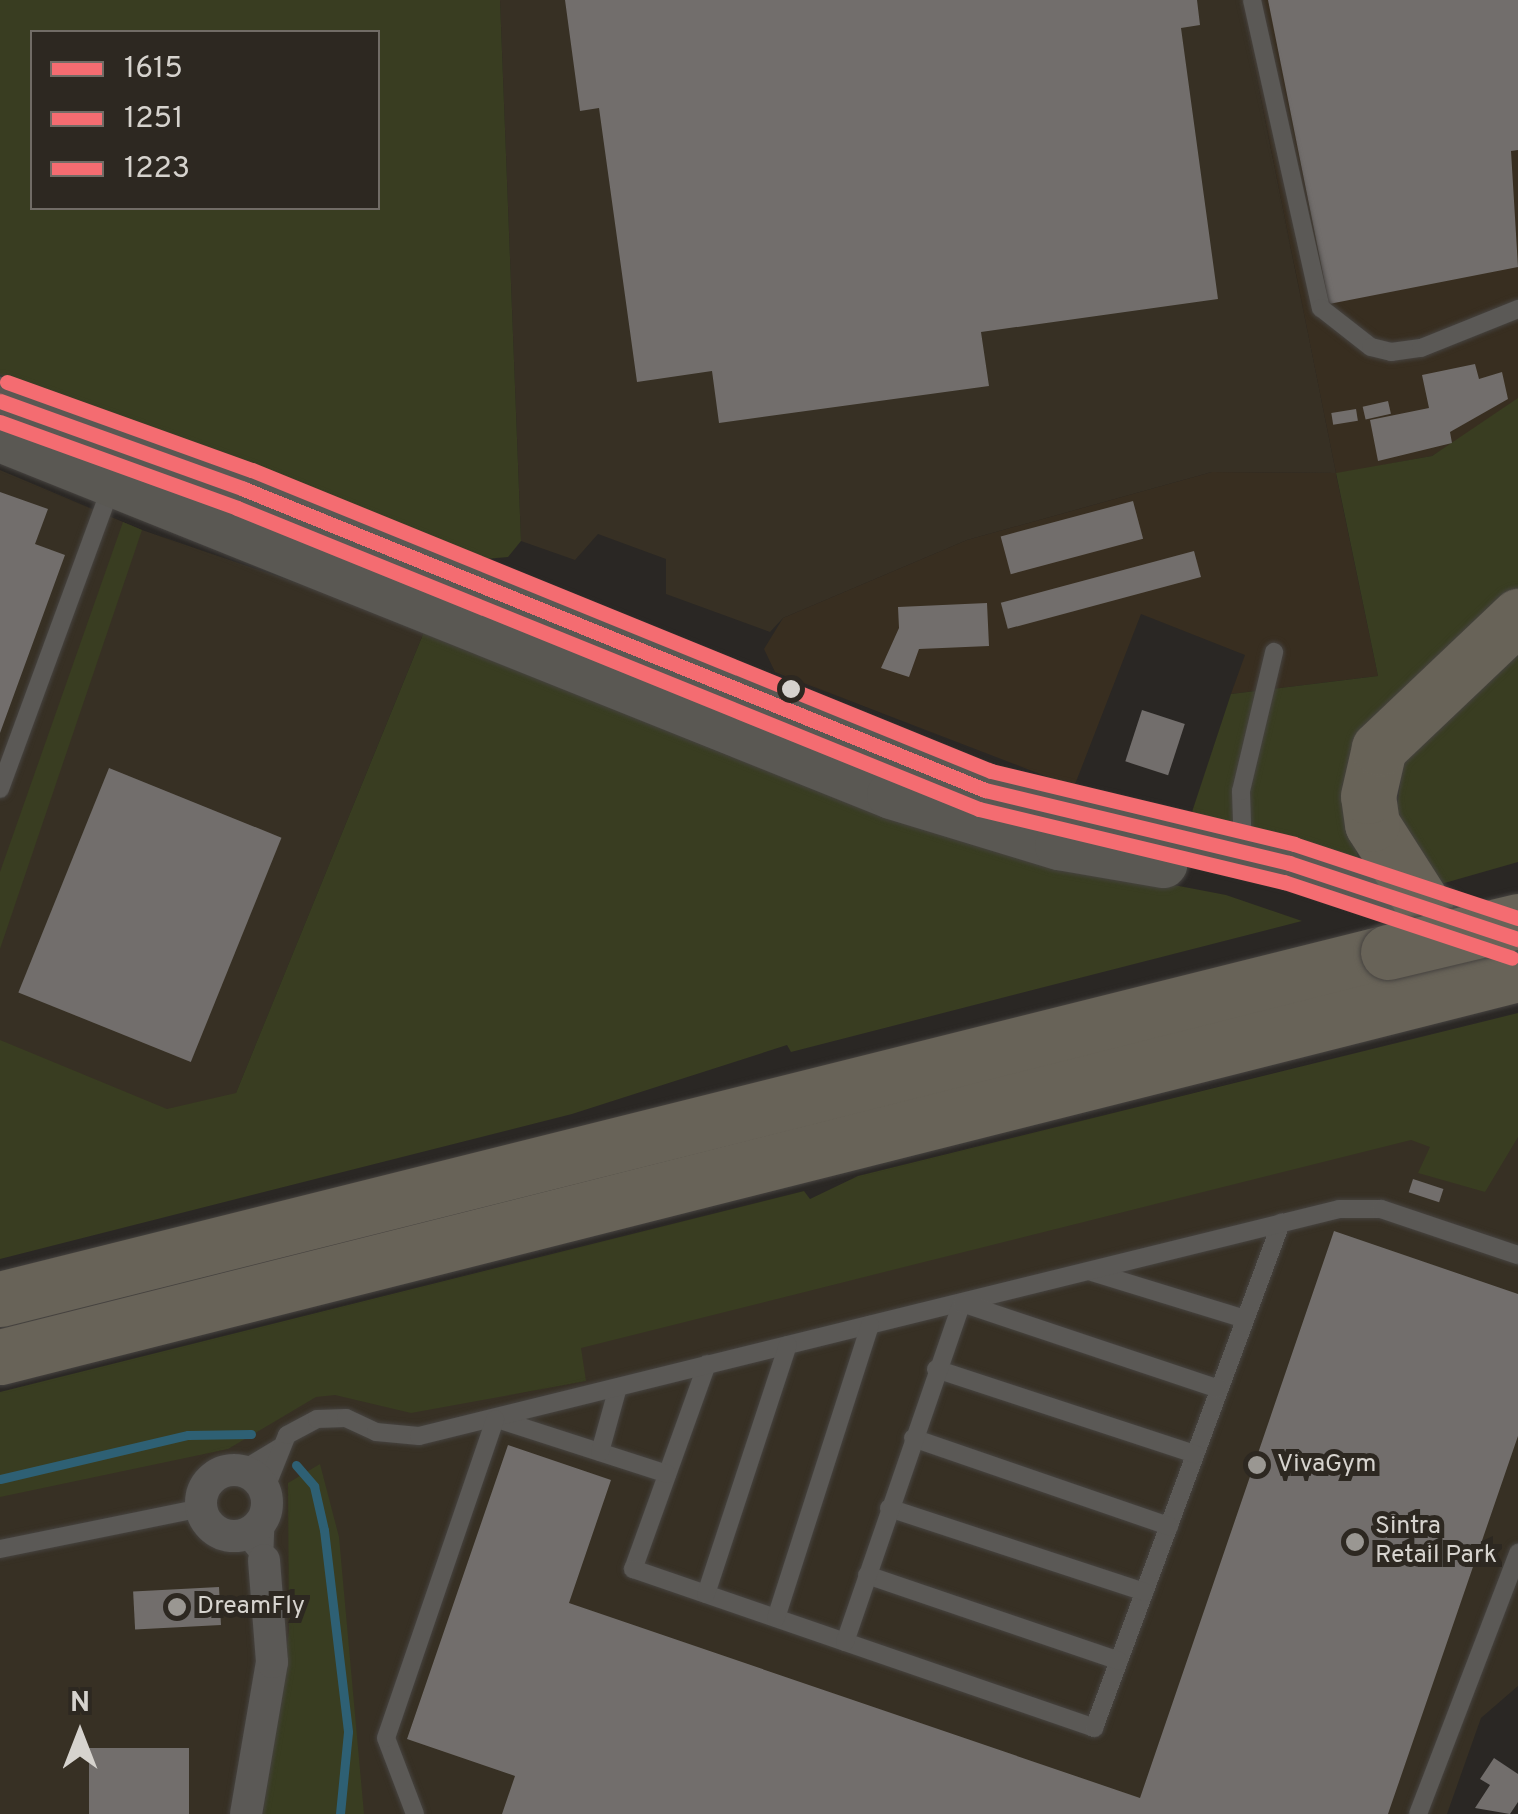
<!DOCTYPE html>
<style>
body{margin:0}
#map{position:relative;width:1518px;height:1814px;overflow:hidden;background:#2a2724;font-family:Overpass,sans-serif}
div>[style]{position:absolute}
.built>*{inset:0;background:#373024}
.industrial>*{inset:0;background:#382e20}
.green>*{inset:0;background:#393d21}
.stream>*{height:9px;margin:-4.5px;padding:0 4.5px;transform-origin:4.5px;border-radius:4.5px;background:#2e6074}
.building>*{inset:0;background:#726e6c;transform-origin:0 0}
.roads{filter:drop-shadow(0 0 2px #464340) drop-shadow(0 0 2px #464340)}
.lane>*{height:18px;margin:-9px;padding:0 9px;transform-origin:9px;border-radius:9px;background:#5b5956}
.street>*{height:32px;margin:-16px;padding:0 16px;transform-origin:16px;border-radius:16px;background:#5b5956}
.street>.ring{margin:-16px;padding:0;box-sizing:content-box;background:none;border:32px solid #5b5956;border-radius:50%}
.secondary>*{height:48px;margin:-24px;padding:0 24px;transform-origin:24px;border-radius:24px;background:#5a5853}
.highway>*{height:55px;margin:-27.5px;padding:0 27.5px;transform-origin:27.5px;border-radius:27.5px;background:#686358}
.bridges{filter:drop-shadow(0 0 2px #464340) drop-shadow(0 0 2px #464340)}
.highway-bridge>*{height:55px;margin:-27.5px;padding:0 27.5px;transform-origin:27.5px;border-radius:27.5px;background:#686358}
.bus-1>*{height:15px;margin:-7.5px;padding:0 7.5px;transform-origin:7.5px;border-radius:7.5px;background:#f46c71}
.bus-2>*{height:15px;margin:-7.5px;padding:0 7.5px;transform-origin:7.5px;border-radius:7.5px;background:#f46c71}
.bus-3>*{height:15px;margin:-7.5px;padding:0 7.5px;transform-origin:7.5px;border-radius:7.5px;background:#f46c71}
.dots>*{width:28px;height:28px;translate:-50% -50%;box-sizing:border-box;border:5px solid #2d2821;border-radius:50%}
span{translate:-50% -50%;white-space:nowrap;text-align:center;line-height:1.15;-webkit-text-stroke:10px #2d2821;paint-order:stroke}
.poi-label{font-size:25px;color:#d6d3ce}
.left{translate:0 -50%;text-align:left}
.legend{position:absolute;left:30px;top:30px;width:350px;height:180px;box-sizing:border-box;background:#2d2821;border:2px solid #716c66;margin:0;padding:12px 18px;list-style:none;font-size:30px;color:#d6d3ce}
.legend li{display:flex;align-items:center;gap:20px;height:50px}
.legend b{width:50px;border:2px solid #716c66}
.north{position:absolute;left:30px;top:1684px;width:100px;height:100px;-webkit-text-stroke:8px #2d2821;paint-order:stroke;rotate:0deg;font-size:28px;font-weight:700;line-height:40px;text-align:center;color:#d6d3ce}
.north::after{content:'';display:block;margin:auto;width:35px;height:45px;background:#d6d3ce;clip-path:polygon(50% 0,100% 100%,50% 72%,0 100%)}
</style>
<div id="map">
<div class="built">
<i style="clip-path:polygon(500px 0,1241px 0,1336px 473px,1212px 472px,967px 540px,783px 618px,770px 632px,666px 594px,666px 559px,598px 534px,575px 560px,521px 541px)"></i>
<i style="clip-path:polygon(0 470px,142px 530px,426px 627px,217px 1140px,0 1212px)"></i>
<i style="clip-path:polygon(1518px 1055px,1518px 1686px,1481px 1718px,1447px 1814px,0 1814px,0 1437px)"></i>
</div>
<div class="industrial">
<i style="clip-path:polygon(1241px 0,1518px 0,1518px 401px,1432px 456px,1336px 474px,1378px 676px,1231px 694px,1245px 655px,1141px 614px,1074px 787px,775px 672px,764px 649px,783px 618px,967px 540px,1212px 472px,1336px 473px)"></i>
</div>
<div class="green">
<i style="clip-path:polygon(evenodd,0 0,500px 0,521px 541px,508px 557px,486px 559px,0 375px,0 0,32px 32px,378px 32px,378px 208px,32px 208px,32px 32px)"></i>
<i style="clip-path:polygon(1518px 398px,1518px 592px,1403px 696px,1355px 843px,1360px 868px,1191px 815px,1231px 694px,1378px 676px,1336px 473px,1432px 456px)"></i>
<i style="clip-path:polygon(123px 522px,142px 530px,0 949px,0 872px)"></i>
<i style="clip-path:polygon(426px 627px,1028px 857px,1226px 895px,1302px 921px,791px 1052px,787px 1045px,572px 1114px,0 1259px,0 1040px,167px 1109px,236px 1093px)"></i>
<i style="clip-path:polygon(1518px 642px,1518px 862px,1441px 884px,1396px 815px,1404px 754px)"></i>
<i style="clip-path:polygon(1518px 1013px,1518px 1137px,1485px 1192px,1418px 1173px,1430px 1147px,1411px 1140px,581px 1348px,586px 1381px,411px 1413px,335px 1395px,316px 1397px,228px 1449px,0 1497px,0 1392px,804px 1191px,810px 1199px,858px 1176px)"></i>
<i style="clip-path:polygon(320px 1464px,339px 1537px,364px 1814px,263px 1814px,289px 1631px,288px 1483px)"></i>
</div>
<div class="stream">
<i style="left:296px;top:1465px;width:28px;rotate:49deg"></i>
<i style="left:314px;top:1486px;width:45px;rotate:77.2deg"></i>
<i style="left:324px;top:1530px;width:203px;rotate:83.2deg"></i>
<i style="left:348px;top:1732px;width:82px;rotate:95.6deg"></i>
<i style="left:0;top:1479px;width:193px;rotate:-13.2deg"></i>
<i style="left:188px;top:1435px;width:63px;rotate:-0.9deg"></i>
</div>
<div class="building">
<i style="clip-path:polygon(565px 0,1197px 0,1200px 25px,1181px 28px,1218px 299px,981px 332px,989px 386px,719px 423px,712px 371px,637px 382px,599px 108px,580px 111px)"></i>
<i style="clip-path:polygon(1268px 0,1518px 0,1518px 150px,1511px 151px,1518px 267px,1329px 304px)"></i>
<i style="clip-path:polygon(1475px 364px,1479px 379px,1502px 372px,1508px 399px,1450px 432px,1452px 443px,1378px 461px,1370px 420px,1429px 408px,1422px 375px)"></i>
<i style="left:1388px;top:401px;width:13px;height:26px;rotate:77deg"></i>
<i style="left:1356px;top:409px;width:12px;height:25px;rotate:81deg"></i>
<i style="clip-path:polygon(0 492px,48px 509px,35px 544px,65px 555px,0 733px)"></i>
<i style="left:1133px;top:501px;width:39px;height:137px;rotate:75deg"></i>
<i style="left:1194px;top:551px;width:27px;height:200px;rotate:75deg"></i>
<i style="clip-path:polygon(987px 603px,989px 646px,919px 649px,909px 677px,881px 668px,899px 628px,898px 607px)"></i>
<i style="left:1142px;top:710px;width:45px;height:54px;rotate:18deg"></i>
<i style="left:109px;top:768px;width:186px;height:242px;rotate:22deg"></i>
<i style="left:1413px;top:1179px;width:32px;height:14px;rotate:18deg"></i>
<i style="clip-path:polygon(1334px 1231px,1518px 1294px,1518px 1436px,1388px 1814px,502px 1814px,515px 1776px,407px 1739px,508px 1445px,611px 1480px,569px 1603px,1140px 1798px)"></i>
<i style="left:219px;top:1587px;width:38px;height:86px;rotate:87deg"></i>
<i style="left:189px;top:1748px;width:66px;height:100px;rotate:90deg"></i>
<i style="clip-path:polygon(1494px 1758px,1518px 1774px,1518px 1802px,1510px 1814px,1475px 1808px,1490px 1785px,1480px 1779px)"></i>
</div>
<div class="roads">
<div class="lane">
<i style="left:1252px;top:0;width:316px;rotate:77.4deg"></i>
<i style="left:1321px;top:308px;width:63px;rotate:38deg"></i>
<i style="left:1371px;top:347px;width:21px;rotate:14deg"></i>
<i style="left:1391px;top:352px;width:30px;rotate:-8deg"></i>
<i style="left:1421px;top:348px;width:105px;rotate:-21.9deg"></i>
<i style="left:0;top:789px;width:324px;rotate:-69.8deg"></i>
<i style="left:1243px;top:852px;width:61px;rotate:-91.9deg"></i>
<i style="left:1241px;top:791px;width:143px;rotate:-76.6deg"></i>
<i style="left:1092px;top:1272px;width:160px;rotate:17.1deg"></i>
<i style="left:707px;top:1364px;width:218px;rotate:109.8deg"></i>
<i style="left:633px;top:1569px;width:488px;rotate:19deg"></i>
<i style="left:1094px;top:1728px;width:539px;rotate:-69.68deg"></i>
<i style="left:936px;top:1369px;width:273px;rotate:18.2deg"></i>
<i style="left:497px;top:1419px;width:179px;rotate:17.9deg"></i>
<i style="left:913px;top:1438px;width:271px;rotate:19deg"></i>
<i style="left:600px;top:1452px;width:67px;rotate:-74.5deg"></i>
<i style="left:241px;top:1471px;width:44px;rotate:-31.2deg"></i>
<i style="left:265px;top:1490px;width:59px;rotate:-68.2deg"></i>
<i style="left:287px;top:1435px;width:34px;rotate:-28deg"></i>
<i style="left:317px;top:1419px;width:29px;rotate:-2deg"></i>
<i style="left:346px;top:1418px;width:33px;rotate:25deg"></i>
<i style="left:376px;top:1432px;width:43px;rotate:5.3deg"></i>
<i style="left:419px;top:1436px;width:948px;rotate:-13.86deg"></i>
<i style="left:1339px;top:1209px;width:42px"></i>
<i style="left:1381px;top:1209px;width:145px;rotate:18.6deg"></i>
<i style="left:889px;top:1508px;width:269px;rotate:18.2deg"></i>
<i style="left:243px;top:1534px;width:33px;rotate:51deg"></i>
<i style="left:0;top:1549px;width:205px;rotate:-11.5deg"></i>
<i style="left:264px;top:1560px;width:49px;rotate:-87.7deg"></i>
<i style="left:867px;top:1575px;width:266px;rotate:18.8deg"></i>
<i style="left:706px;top:1594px;width:262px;rotate:-71.8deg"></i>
<i style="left:776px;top:1618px;width:308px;rotate:-72.2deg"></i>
<i style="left:845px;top:1642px;width:359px;rotate:-71deg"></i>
<i style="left:962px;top:1303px;width:271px;rotate:18.5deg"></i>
<i style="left:415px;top:1814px;width:81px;rotate:-110.9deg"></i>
<i style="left:386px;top:1738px;width:337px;rotate:-71.1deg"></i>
<i style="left:1418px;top:1814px;width:280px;rotate:-69deg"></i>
</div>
<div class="street">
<i class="ring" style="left:201px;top:1470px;width:34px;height:34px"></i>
<i style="left:246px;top:1814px;width:154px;rotate:-80.3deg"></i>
<i style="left:272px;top:1662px;width:102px;rotate:-94.5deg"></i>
</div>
<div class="secondary">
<i style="left:0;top:401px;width:259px;rotate:19.8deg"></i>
<i style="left:244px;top:489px;width:800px;rotate:22.11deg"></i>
<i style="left:985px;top:790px;width:313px;rotate:13.5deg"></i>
<i style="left:1289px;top:863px;width:160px;rotate:17.9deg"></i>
<i style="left:0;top:438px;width:960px;rotate:21.83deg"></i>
<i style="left:891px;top:795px;width:176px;rotate:16.9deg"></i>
<i style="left:1059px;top:846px;width:106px;rotate:9.8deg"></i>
</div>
<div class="highway">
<i style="left:1425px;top:907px;width:98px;rotate:-122.6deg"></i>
<i style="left:1372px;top:824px;width:28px;rotate:-98deg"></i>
<i style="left:1368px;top:796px;width:49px;rotate:-77.1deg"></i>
<i style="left:1379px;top:748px;width:192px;rotate:-43.5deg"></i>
<i style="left:0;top:1299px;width:1431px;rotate:-14.04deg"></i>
<i style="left:0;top:1357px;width:1566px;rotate:-14.16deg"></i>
</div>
</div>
<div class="bridges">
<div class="highway-bridge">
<i style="left:1388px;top:952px;width:134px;rotate:-13.4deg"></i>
</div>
</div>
<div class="bus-1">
<i style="left:0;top:401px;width:259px;rotate:19.8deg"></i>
<i style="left:244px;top:489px;width:800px;rotate:22.11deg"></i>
<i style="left:985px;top:790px;width:313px;rotate:13.5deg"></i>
<i style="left:1289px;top:863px;width:241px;rotate:18.4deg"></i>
</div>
<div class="bus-2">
<i style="left:0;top:422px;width:252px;rotate:19.9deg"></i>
<i style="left:237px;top:508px;width:801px;rotate:22.08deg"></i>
<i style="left:979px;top:809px;width:314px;rotate:13.5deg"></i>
<i style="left:1284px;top:882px;width:240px;rotate:18.4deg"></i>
</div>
<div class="bus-3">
<i style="left:7px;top:382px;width:260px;rotate:19.8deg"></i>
<i style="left:252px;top:470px;width:798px;rotate:22.16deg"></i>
<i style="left:991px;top:771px;width:312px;rotate:13.5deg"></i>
<i style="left:1294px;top:844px;width:236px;rotate:18.3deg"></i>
</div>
<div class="dots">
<i style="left:791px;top:689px;background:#d6d3ce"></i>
<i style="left:1257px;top:1465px;background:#9a9792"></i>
<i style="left:1355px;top:1542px;background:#9a9792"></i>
<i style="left:177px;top:1607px;background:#9a9792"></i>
</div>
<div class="poi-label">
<span class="left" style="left:1277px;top:1465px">VivaGym</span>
<span class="left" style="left:1375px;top:1542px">Sintra<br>Retail Park</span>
<span class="left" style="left:197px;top:1607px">DreamFly</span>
</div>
<ul class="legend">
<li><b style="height:12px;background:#f46c71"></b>1615</li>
<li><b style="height:12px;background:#f46c71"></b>1251</li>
<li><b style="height:12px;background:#f46c71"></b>1223</li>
</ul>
<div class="north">N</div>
</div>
